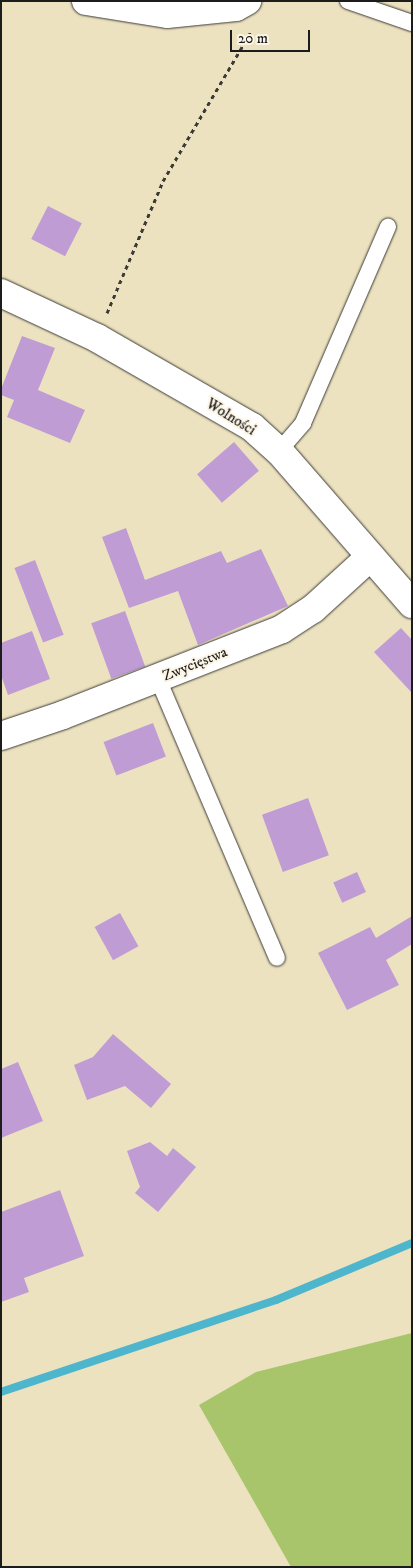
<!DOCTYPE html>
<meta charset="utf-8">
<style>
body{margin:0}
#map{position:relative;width:413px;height:1568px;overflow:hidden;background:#ece2c0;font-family:"IM FELL DW Pica",serif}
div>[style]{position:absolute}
.green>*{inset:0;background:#a8c56c}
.stream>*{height:8px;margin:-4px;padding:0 4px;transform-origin:4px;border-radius:4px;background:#4eb6cc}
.building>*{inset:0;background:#c09cd5;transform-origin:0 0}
.path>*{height:3px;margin-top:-1.5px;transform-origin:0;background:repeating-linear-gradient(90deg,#3b3a35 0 4px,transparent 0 8px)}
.roads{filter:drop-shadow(0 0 1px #3b3a35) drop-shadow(0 0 1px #3b3a35)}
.service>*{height:16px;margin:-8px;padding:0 8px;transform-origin:8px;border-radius:8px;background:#fff}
.minor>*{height:28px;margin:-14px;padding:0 14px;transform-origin:14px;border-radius:14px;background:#fff}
span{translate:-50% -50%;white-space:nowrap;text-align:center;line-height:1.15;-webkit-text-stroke:4px #fcf5e5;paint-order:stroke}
.street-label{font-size:15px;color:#1c1c1c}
.frame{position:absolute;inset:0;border:2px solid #1c1c1c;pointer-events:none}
.scale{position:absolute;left:230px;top:30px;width:80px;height:22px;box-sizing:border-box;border:2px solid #1c1c1c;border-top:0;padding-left:6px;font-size:15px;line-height:18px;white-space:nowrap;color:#1c1c1c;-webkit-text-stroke:4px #fcf5e5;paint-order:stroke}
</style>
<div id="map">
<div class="green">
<i style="clip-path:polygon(412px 1333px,412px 1567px,291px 1567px,199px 1405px,256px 1372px)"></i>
</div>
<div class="stream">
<i style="left:1px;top:1392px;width:290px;rotate:-18.5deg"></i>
<i style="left:276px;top:1300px;width:147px;rotate:-22.7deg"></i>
</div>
<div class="building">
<i style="left:48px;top:206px;width:38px;height:37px;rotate:27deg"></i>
<i style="clip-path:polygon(22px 336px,55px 348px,38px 390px,85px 410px,70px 443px,7px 417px,14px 400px,1px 395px,1px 389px)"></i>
<i style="left:234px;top:442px;width:38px;height:49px;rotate:49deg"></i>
<i style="clip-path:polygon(126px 528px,145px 580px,221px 551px,227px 563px,261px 549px,288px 606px,198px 645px,178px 591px,129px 608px,102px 537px)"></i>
<i style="left:35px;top:560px;width:80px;height:22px;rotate:69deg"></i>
<i style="left:125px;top:611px;width:59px;height:36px;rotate:70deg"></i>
<i style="clip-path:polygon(401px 628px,412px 640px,412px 693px,374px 652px)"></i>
<i style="clip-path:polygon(32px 631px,50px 679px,8px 695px,1px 675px,1px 643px)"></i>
<i style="left:153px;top:723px;width:36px;height:53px;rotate:69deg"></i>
<i style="left:308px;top:798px;width:61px;height:49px;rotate:70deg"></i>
<i style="left:357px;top:872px;width:22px;height:26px;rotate:66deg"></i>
<i style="left:120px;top:913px;width:38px;height:29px;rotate:61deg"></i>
<i style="clip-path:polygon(412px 916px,412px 944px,386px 960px,399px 985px,347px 1010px,318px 953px,370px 927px,376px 938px)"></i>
<i style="clip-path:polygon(113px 1034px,171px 1084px,151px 1108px,125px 1086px,87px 1100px,74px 1065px,93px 1057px)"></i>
<i style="clip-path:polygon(18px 1062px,43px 1121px,1px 1138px,1px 1069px)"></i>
<i style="clip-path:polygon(150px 1142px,167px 1156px,173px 1148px,196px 1167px,158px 1212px,135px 1193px,140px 1187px,127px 1151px)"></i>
<i style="clip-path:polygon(60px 1190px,84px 1256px,24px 1278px,29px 1292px,1px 1302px,1px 1212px)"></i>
</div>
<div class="path">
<i style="left:107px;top:313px;width:143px;rotate:-67deg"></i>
<i style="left:163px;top:181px;width:175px;rotate:-59.5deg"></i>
</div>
<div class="roads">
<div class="service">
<i style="left:348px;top:1px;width:68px;rotate:19deg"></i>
<i style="left:279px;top:451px;width:37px;rotate:-49deg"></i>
<i style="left:303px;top:423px;width:214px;rotate:-66.6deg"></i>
<i style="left:158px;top:679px;width:303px;rotate:66.9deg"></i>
</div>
<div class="minor">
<i style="left:86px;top:1px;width:82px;rotate:9.1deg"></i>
<i style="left:167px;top:14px;width:69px;rotate:-5.8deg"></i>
<i style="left:236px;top:7px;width:13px;rotate:-29deg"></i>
<i style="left:1px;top:293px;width:106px;rotate:25.1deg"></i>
<i style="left:97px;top:338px;width:179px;rotate:29.9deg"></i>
<i style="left:252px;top:427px;width:36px;rotate:42deg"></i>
<i style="left:279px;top:451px;width:203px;rotate:49deg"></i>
<i style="left:1px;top:736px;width:65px;rotate:-18.7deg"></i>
<i style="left:63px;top:715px;width:235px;rotate:-21.4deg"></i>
<i style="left:282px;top:629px;width:37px;rotate:-33deg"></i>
<i style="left:313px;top:609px;width:77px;rotate:-42.4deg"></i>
</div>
</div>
<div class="street-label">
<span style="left:231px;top:417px;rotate:32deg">Wolności</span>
<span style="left:195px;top:664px;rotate:-22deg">Zwycięstwa</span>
</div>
<div class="frame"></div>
<div class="scale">20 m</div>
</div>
